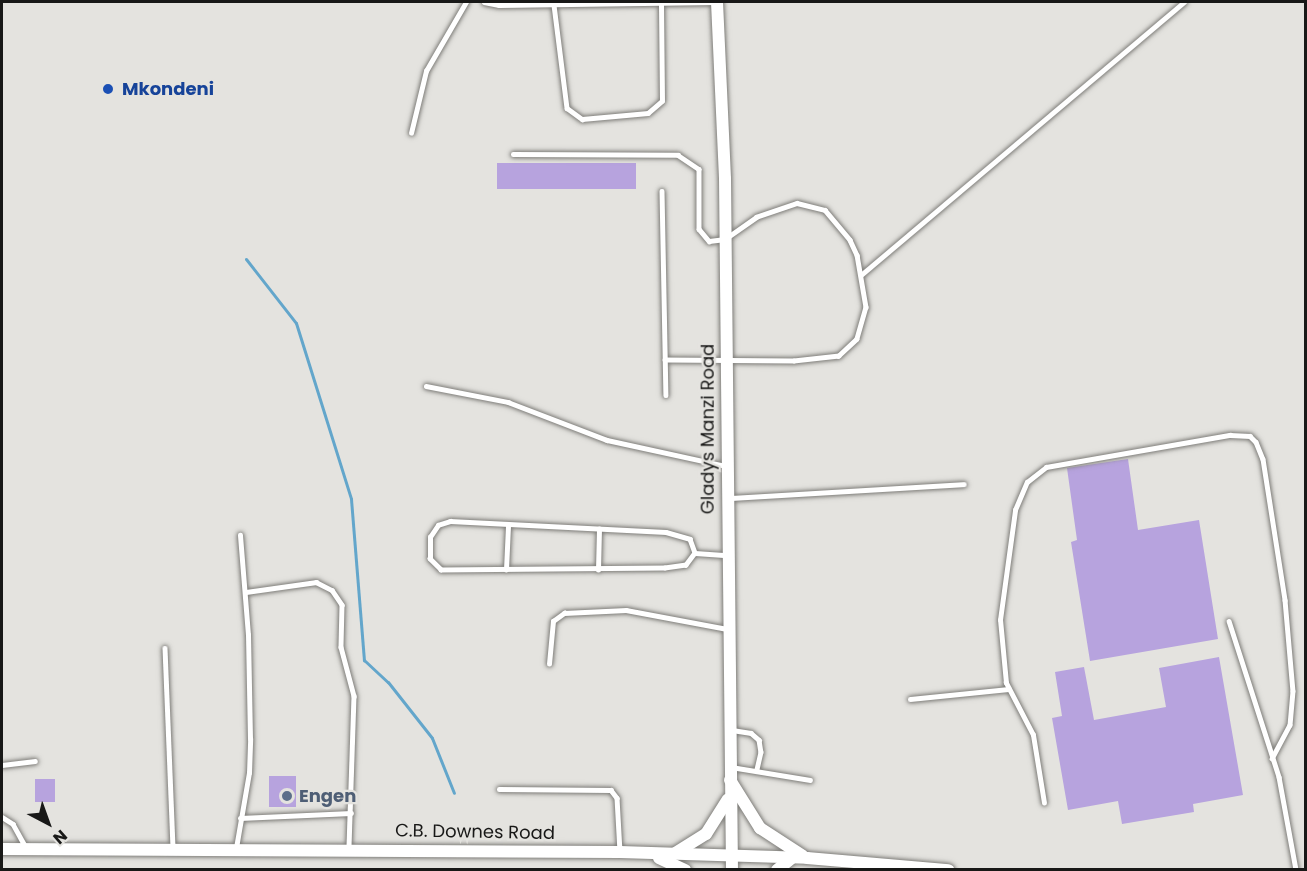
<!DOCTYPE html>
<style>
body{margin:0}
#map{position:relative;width:1307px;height:871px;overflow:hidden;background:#e4e3df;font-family:Poppins,sans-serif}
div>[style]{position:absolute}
.stream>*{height:3px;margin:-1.5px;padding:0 1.5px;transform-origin:1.5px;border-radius:1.5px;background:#63a6cb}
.building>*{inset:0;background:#b7a3de;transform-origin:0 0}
.roads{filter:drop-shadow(0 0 2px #7e7d79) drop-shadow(0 0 2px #7e7d79)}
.lane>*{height:4.5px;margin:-2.25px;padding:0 2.25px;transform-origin:2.25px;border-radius:2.25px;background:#fff}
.secondary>*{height:12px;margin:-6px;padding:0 6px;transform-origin:6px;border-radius:6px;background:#fff}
.dots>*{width:16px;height:16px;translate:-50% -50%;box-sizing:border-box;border:3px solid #e4e3df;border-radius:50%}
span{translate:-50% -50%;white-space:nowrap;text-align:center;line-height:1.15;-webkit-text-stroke:4.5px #e4e3df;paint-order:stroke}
.transit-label{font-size:18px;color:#164399;font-weight:700}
.left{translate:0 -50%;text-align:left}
.street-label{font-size:18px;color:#181817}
.service-label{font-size:18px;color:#4e5e75;font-weight:700}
.frame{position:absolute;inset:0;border:3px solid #181817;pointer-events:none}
.north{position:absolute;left:18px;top:793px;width:60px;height:60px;-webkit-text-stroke:4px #e4e3df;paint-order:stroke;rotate:139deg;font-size:16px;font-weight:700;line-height:24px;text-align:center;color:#181817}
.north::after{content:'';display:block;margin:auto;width:21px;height:27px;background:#181817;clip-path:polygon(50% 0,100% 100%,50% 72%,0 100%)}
</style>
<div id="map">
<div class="stream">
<i style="left:246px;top:259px;width:81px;rotate:52deg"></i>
<i style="left:296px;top:323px;width:184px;rotate:72.6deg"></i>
<i style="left:351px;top:499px;width:162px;rotate:85.4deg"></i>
<i style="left:364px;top:660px;width:33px;rotate:43deg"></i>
<i style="left:388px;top:682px;width:71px;rotate:51.8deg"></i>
<i style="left:432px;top:738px;width:59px;rotate:68.2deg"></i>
</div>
<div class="building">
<i style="left:636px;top:163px;width:26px;height:139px;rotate:90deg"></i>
<i style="clip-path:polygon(1128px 459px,1138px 530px,1199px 520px,1218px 639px,1090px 661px,1071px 542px,1077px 540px,1067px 468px)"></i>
<i style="clip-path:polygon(1219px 657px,1243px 795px,1193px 804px,1194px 812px,1122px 824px,1118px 801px,1068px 810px,1052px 718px,1062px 716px,1055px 672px,1084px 667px,1094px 720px,1166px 707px,1159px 668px)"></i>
<i style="left:269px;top:776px;width:27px;height:31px"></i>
<i style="left:55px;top:779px;width:23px;height:20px;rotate:90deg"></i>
</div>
<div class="roads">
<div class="lane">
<i style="left:484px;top:2px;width:15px;rotate:11deg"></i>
<i style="left:499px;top:5px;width:216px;rotate:-0.8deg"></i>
<i style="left:554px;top:5px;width:104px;rotate:82.8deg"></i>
<i style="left:567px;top:108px;width:19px;rotate:36deg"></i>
<i style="left:582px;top:119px;width:66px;rotate:-5.2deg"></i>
<i style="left:648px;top:113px;width:18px;rotate:-41deg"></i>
<i style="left:662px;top:101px;width:98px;rotate:-90.6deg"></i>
<i style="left:411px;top:133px;width:64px;rotate:-76.4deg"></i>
<i style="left:426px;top:71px;width:80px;rotate:-59.9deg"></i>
<i style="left:513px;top:154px;width:165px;rotate:0.3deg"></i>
<i style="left:678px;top:155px;width:25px;rotate:34deg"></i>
<i style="left:699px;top:169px;width:60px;rotate:90deg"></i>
<i style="left:699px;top:229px;width:16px;rotate:50deg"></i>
<i style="left:709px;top:241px;width:16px;rotate:-7deg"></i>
<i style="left:725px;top:239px;width:38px;rotate:-35deg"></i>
<i style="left:756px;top:217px;width:43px;rotate:-18.9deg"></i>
<i style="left:797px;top:203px;width:29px;rotate:14deg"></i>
<i style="left:825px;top:210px;width:39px;rotate:50deg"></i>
<i style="left:850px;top:240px;width:17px;rotate:65deg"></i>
<i style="left:857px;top:255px;width:53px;rotate:80.2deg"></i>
<i style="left:866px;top:307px;width:33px;rotate:106deg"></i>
<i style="left:857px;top:339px;width:25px;rotate:137deg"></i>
<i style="left:839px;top:356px;width:45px;rotate:173.7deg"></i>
<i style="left:794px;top:361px;width:129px;rotate:-179.6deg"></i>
<i style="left:662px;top:191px;width:204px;rotate:88.9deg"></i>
<i style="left:861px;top:275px;width:423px;rotate:-40.2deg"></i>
<i style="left:426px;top:386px;width:84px;rotate:11deg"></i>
<i style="left:508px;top:402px;width:106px;rotate:21deg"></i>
<i style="left:607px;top:440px;width:122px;rotate:12.3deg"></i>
<i style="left:729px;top:498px;width:235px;rotate:-3.4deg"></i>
<i style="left:450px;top:521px;width:216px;rotate:2.9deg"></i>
<i style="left:666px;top:532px;width:25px;rotate:16deg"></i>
<i style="left:690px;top:539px;width:15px;rotate:70deg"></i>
<i style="left:695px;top:553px;width:15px;rotate:127deg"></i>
<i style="left:686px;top:565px;width:21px;rotate:172deg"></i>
<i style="left:665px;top:568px;width:224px;rotate:179.5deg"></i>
<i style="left:441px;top:570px;width:16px;rotate:-135deg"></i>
<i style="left:430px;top:559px;width:22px;rotate:-90deg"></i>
<i style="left:430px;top:537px;width:14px;rotate:-56deg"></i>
<i style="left:438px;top:525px;width:13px;rotate:-18deg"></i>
<i style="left:695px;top:553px;width:32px;rotate:4deg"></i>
<i style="left:506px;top:570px;width:44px;rotate:-87.4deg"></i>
<i style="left:598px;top:570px;width:41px;rotate:-88.6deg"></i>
<i style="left:246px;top:592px;width:71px;rotate:-8.1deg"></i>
<i style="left:316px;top:582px;width:18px;rotate:27deg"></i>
<i style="left:332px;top:590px;width:18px;rotate:56deg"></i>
<i style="left:342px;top:605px;width:42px;rotate:91.4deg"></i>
<i style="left:341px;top:647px;width:51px;rotate:75.1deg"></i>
<i style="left:354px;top:696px;width:153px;rotate:91.9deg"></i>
<i style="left:1229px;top:621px;width:164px;rotate:72.2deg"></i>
<i style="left:1279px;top:777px;width:95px;rotate:79.6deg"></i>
<i style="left:165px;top:648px;width:200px;rotate:87.7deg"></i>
<i style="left:549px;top:664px;width:43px;rotate:-84.7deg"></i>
<i style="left:553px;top:621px;width:14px;rotate:-36deg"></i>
<i style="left:564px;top:613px;width:62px;rotate:-2.8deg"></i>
<i style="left:626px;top:610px;width:104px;rotate:10.6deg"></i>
<i style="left:910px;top:699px;width:99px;rotate:-5.8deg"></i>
<i style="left:732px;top:730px;width:19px;rotate:9deg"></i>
<i style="left:751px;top:733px;width:11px;rotate:41deg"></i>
<i style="left:759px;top:740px;width:12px;rotate:81deg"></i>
<i style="left:761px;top:752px;width:17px;rotate:103deg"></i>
<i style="left:2px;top:765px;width:33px;rotate:-7deg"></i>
<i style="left:731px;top:767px;width:80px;rotate:9.3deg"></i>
<i style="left:499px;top:789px;width:112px;rotate:0.5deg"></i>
<i style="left:611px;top:790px;width:10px;rotate:53deg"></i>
<i style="left:617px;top:798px;width:54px;rotate:86.8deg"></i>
<i style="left:1044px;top:803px;width:69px;rotate:-99.2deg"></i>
<i style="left:1033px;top:735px;width:59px;rotate:-117.4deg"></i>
<i style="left:1006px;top:683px;width:63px;rotate:-95.4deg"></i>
<i style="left:1000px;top:620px;width:111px;rotate:-82.2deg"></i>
<i style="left:1015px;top:510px;width:30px;rotate:-67deg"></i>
<i style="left:1027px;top:482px;width:24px;rotate:-38deg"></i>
<i style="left:1046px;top:467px;width:187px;rotate:-9.9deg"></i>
<i style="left:1230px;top:435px;width:20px;rotate:3deg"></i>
<i style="left:1250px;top:436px;width:8px;rotate:45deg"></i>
<i style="left:1256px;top:442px;width:18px;rotate:68deg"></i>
<i style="left:1263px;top:459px;width:143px;rotate:81.1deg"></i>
<i style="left:1285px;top:600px;width:91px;rotate:85deg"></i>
<i style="left:1293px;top:691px;width:34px;rotate:95deg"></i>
<i style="left:1290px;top:725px;width:38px;rotate:118deg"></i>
<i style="left:2px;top:817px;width:13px;rotate:32deg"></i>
<i style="left:13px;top:824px;width:25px;rotate:61deg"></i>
<i style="left:240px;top:818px;width:111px;rotate:-2.6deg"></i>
<i style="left:236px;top:848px;width:76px;rotate:-80.2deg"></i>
<i style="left:249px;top:773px;width:34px;rotate:-88deg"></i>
<i style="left:250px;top:739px;width:104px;rotate:-91.1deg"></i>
<i style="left:248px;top:635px;width:100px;rotate:-94.6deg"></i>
</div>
<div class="secondary">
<i style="left:717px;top:2px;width:177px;rotate:87.4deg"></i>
<i style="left:725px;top:179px;width:691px;rotate:89.42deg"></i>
<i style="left:730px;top:780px;width:57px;rotate:58deg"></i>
<i style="left:760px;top:828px;width:51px;rotate:33.1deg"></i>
<i style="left:2px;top:849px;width:618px;rotate:0.28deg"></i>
<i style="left:620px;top:852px;width:187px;rotate:1.8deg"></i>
<i style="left:807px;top:858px;width:142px;rotate:4.9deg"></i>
<i style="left:672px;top:855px;width:40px;rotate:-32deg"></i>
<i style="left:706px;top:834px;width:41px;rotate:-57.8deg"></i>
<i style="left:659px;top:858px;width:29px;rotate:25deg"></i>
<i style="left:777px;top:870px;width:19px;rotate:-39deg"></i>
</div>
</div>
<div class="dots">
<i style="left:108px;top:89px;background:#1a4fb4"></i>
<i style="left:287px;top:796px;background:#5c6f8a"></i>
</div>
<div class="transit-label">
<span class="left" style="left:122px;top:89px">Mkondeni</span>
</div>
<div class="street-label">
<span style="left:708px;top:429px;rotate:-90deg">Gladys Manzi Road</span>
<span style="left:475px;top:832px;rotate:1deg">C.B. Downes Road</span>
</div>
<div class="service-label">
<span class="left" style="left:299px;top:796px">Engen</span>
</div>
<div class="frame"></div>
<div class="north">N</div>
</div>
